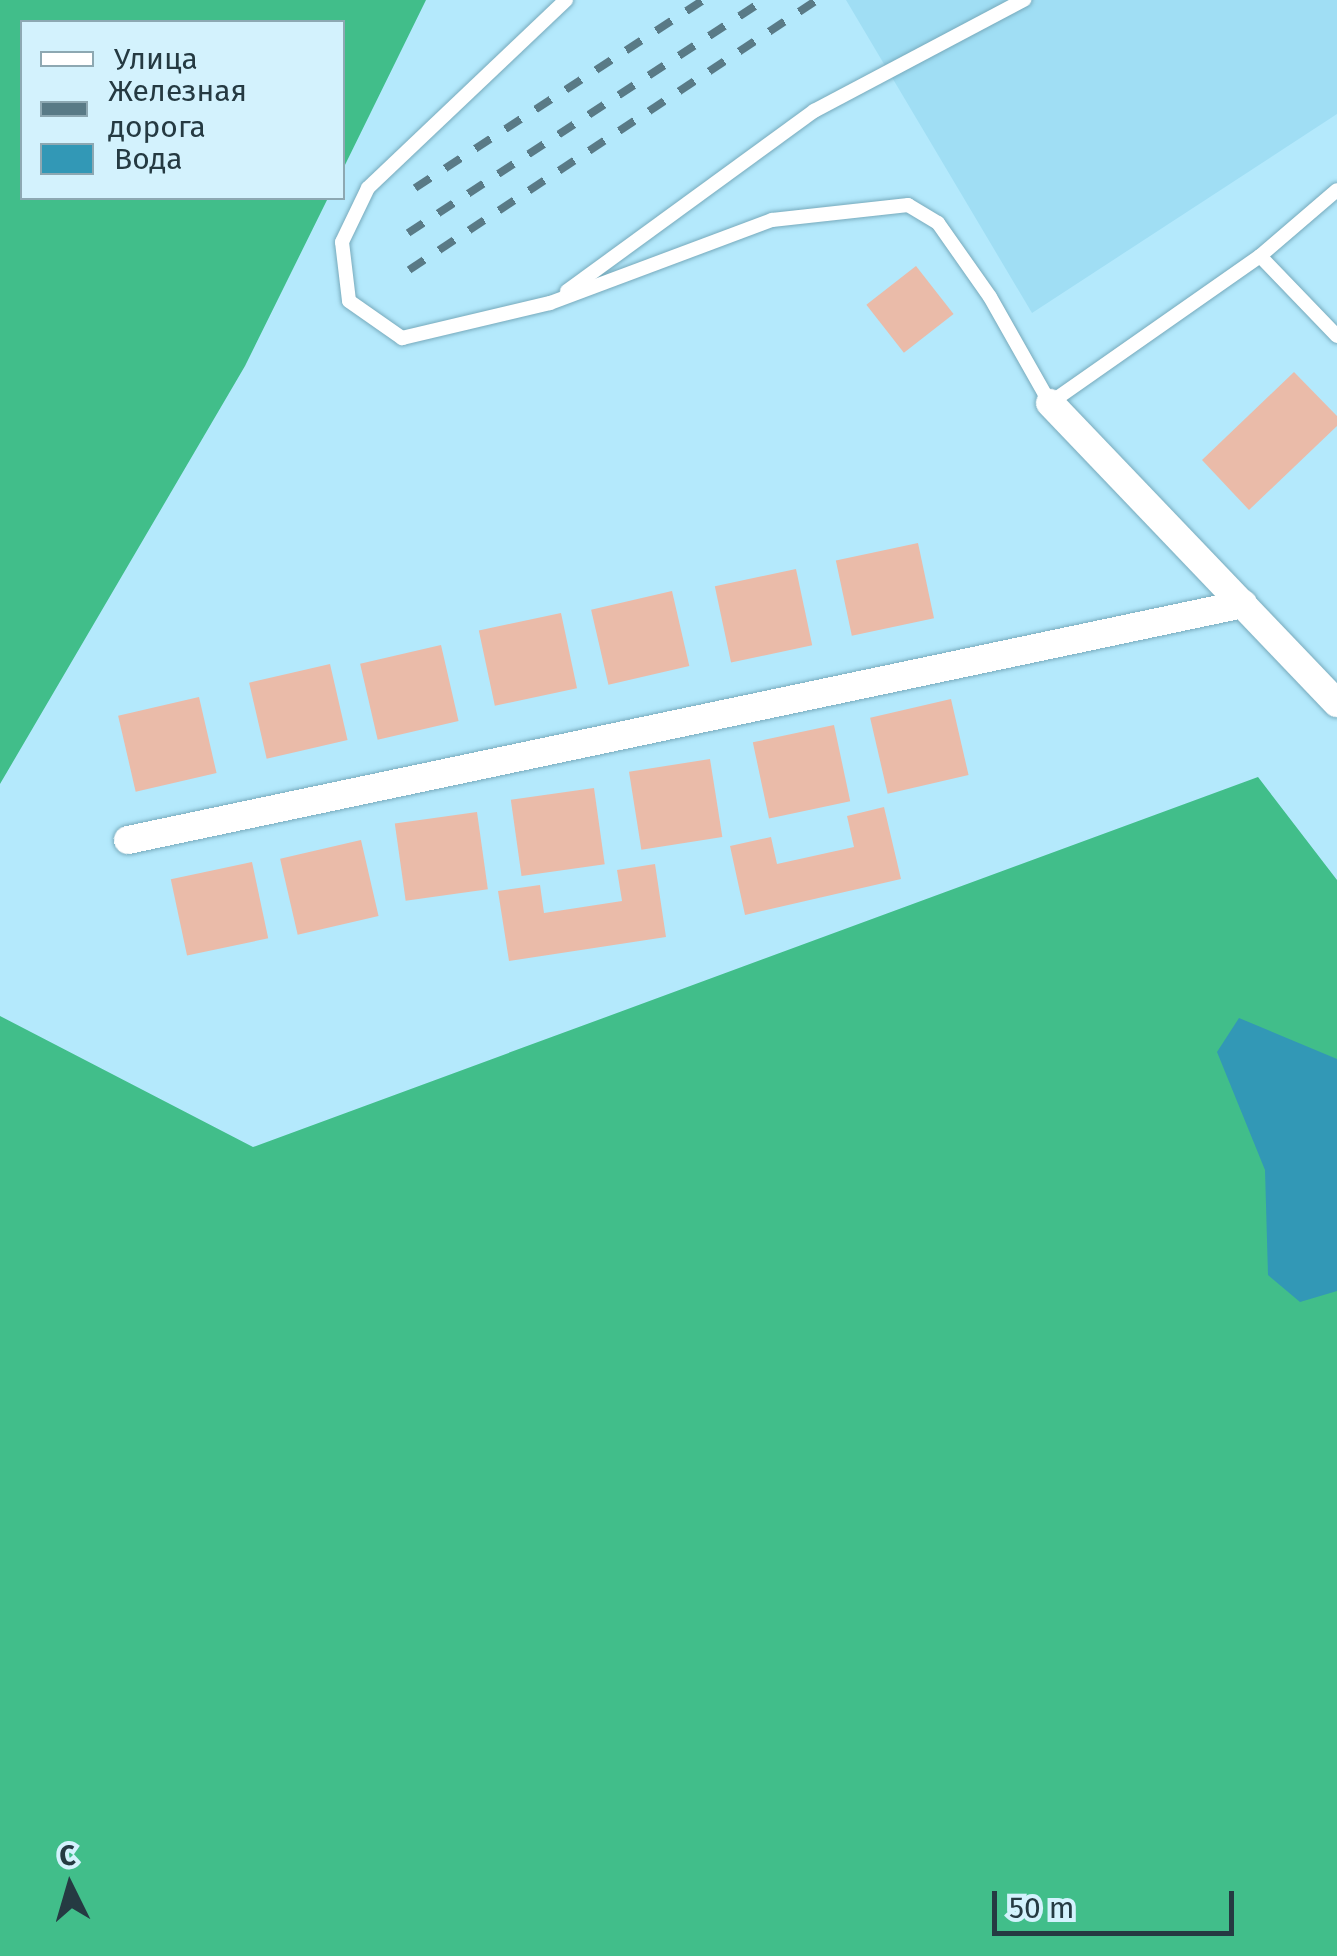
<!DOCTYPE html>
<meta charset="utf-8">
<style>
body{margin:0}
#map{position:relative;width:1337px;height:1956px;overflow:hidden;background:#b4e9fc;font-family:"Fira Sans",sans-serif}
div>[style]{position:absolute}
.built>*{inset:0;background:#a0def4}
.forest>*{inset:0;background:#41be8a}
.water>*{inset:0;background:#3298b6}
.building>*{inset:0;background:#eabba9;transform-origin:0 0}
.roads{filter:drop-shadow(0 0 2px #77aabc) drop-shadow(0 0 2px #77aabc)}
.lane>*{height:14px;margin:-7px;padding:0 7px;transform-origin:7px;border-radius:7px;background:#fff}
.street>*{height:28px;margin:-14px;padding:0 14px;transform-origin:14px;border-radius:14px;background:#fff}
.rail>*{height:8px;margin-top:-4px;transform-origin:0;background:repeating-linear-gradient(90deg,#597a86 0 18px,transparent 0 36px)}
span{translate:-50% -50%;white-space:nowrap;text-align:center;line-height:1.15;-webkit-text-stroke:9px #d3f2fd;paint-order:stroke}
.legend{position:absolute;left:20px;top:20px;width:325px;height:180px;box-sizing:border-box;background:#d3f2fd;border:2px solid #8da8b2;margin:0;padding:12px 18px;list-style:none;font-size:30px;color:#253a42}
.legend li{display:flex;align-items:center;gap:20px;height:50px}
.legend b{width:50px;border:2px solid #8da8b2}
.north{position:absolute;left:20px;top:1836px;width:100px;height:100px;-webkit-text-stroke:8px #d3f2fd;paint-order:stroke;rotate:355deg;font-size:28px;font-weight:700;line-height:40px;text-align:center;color:#253a42}
.north::after{content:'';display:block;margin:auto;width:35px;height:45px;background:#253a42;clip-path:polygon(50% 0,100% 100%,50% 72%,0 100%)}
.scale{position:absolute;left:992px;top:1891px;width:242px;height:45px;box-sizing:border-box;border:5px solid #253a42;border-top:0;padding-left:12px;font-size:30px;line-height:35px;white-space:nowrap;color:#253a42;-webkit-text-stroke:8px #d3f2fd;paint-order:stroke}
</style>
<div id="map">
<div class="built">
<i style="clip-path:polygon(846px 0,1337px 0,1337px 114px,1032px 313px)"></i>
</div>
<div class="forest">
<i style="clip-path:polygon(0 0,426px 0,343px 169px,342px 22px,22px 22px,22px 198px,328px 198px,245px 366px,0 784px)"></i>
<i style="clip-path:polygon(1258px 777px,1337px 880px,1337px 1956px,0 1956px,0 1016px,253px 1147px)"></i>
</div>
<div class="water">
<i style="clip-path:polygon(1239px 1018px,1337px 1059px,1337px 1291px,1300px 1302px,1268px 1275px,1265px 1170px,1217px 1052px)"></i>
</div>
<div class="building">
<i style="left:916px;top:266px;width:61px;height:63px;rotate:52deg"></i>
<i style="clip-path:polygon(1294px 372px,1337px 416px,1337px 426px,1249px 510px,1202px 460px)"></i>
<i style="left:918px;top:543px;width:77px;height:84px;rotate:78deg"></i>
<i style="left:796px;top:569px;width:78px;height:83px;rotate:78deg"></i>
<i style="left:672px;top:591px;width:77px;height:83px;rotate:77deg"></i>
<i style="left:561px;top:613px;width:77px;height:84px;rotate:78deg"></i>
<i style="left:441px;top:645px;width:78px;height:83px;rotate:77deg"></i>
<i style="left:330px;top:664px;width:78px;height:83px;rotate:77deg"></i>
<i style="left:199px;top:697px;width:78px;height:83px;rotate:77deg"></i>
<i style="left:951px;top:699px;width:78px;height:83px;rotate:77deg"></i>
<i style="left:834px;top:725px;width:78px;height:83px;rotate:78deg"></i>
<i style="left:710px;top:759px;width:79px;height:82px;rotate:81deg"></i>
<i style="left:594px;top:788px;width:77px;height:84px;rotate:82deg"></i>
<i style="clip-path:polygon(884px 807px,901px 879px,745px 915px,730px 846px,771px 837px,777px 864px,854px 847px,847px 816px)"></i>
<i style="left:477px;top:812px;width:78px;height:83px;rotate:82deg"></i>
<i style="left:361px;top:840px;width:78px;height:83px;rotate:77deg"></i>
<i style="left:252px;top:862px;width:78px;height:83px;rotate:78deg"></i>
<i style="clip-path:polygon(655px 864px,666px 937px,509px 961px,498px 891px,540px 885px,544px 913px,622px 901px,617px 870px)"></i>
</div>
<div class="roads">
<div class="lane">
<i style="left:566px;top:0;width:273px;rotate:136.5deg"></i>
<i style="left:368px;top:188px;width:60px;rotate:115.7deg"></i>
<i style="left:342px;top:242px;width:59px;rotate:83.2deg"></i>
<i style="left:349px;top:301px;width:65px;rotate:34.9deg"></i>
<i style="left:402px;top:338px;width:152px;rotate:-13.3deg"></i>
<i style="left:550px;top:303px;width:237px;rotate:-20.5deg"></i>
<i style="left:772px;top:220px;width:137px;rotate:-6.3deg"></i>
<i style="left:908px;top:205px;width:35px;rotate:31deg"></i>
<i style="left:938px;top:223px;width:90px;rotate:54.9deg"></i>
<i style="left:990px;top:297px;width:122px;rotate:60.5deg"></i>
<i style="left:1050px;top:403px;width:256px;rotate:-35deg"></i>
<i style="left:1260px;top:256px;width:101px;rotate:-40.6deg"></i>
<i style="left:1260px;top:256px;width:111px;rotate:46.1deg"></i>
<i style="left:567px;top:291px;width:306px;rotate:-36.1deg"></i>
<i style="left:814px;top:111px;width:238px;rotate:-27.9deg"></i>
</div>
<div class="street">
<i style="left:1050px;top:403px;width:415px;rotate:46.3deg"></i>
<i style="left:128px;top:840px;width:1140px;rotate:-11.95deg"></i>
</div>
</div>
<div class="rail">
<i style="left:415px;top:188px;width:344px;rotate:-33.1deg"></i>
<i style="left:408px;top:233px;width:425px;rotate:-33.2deg"></i>
<i style="left:409px;top:270px;width:489px;rotate:-33.5deg"></i>
</div>
<ul class="legend">
<li><b style="height:12px;background:#fff"></b>Улица</li>
<li><b style="height:12px;background:#597a86"></b>Железная дорога</li>
<li><b style="height:28px;background:#3298b6"></b>Вода</li>
</ul>
<div class="north">С</div>
<div class="scale">50 m</div>
</div>
